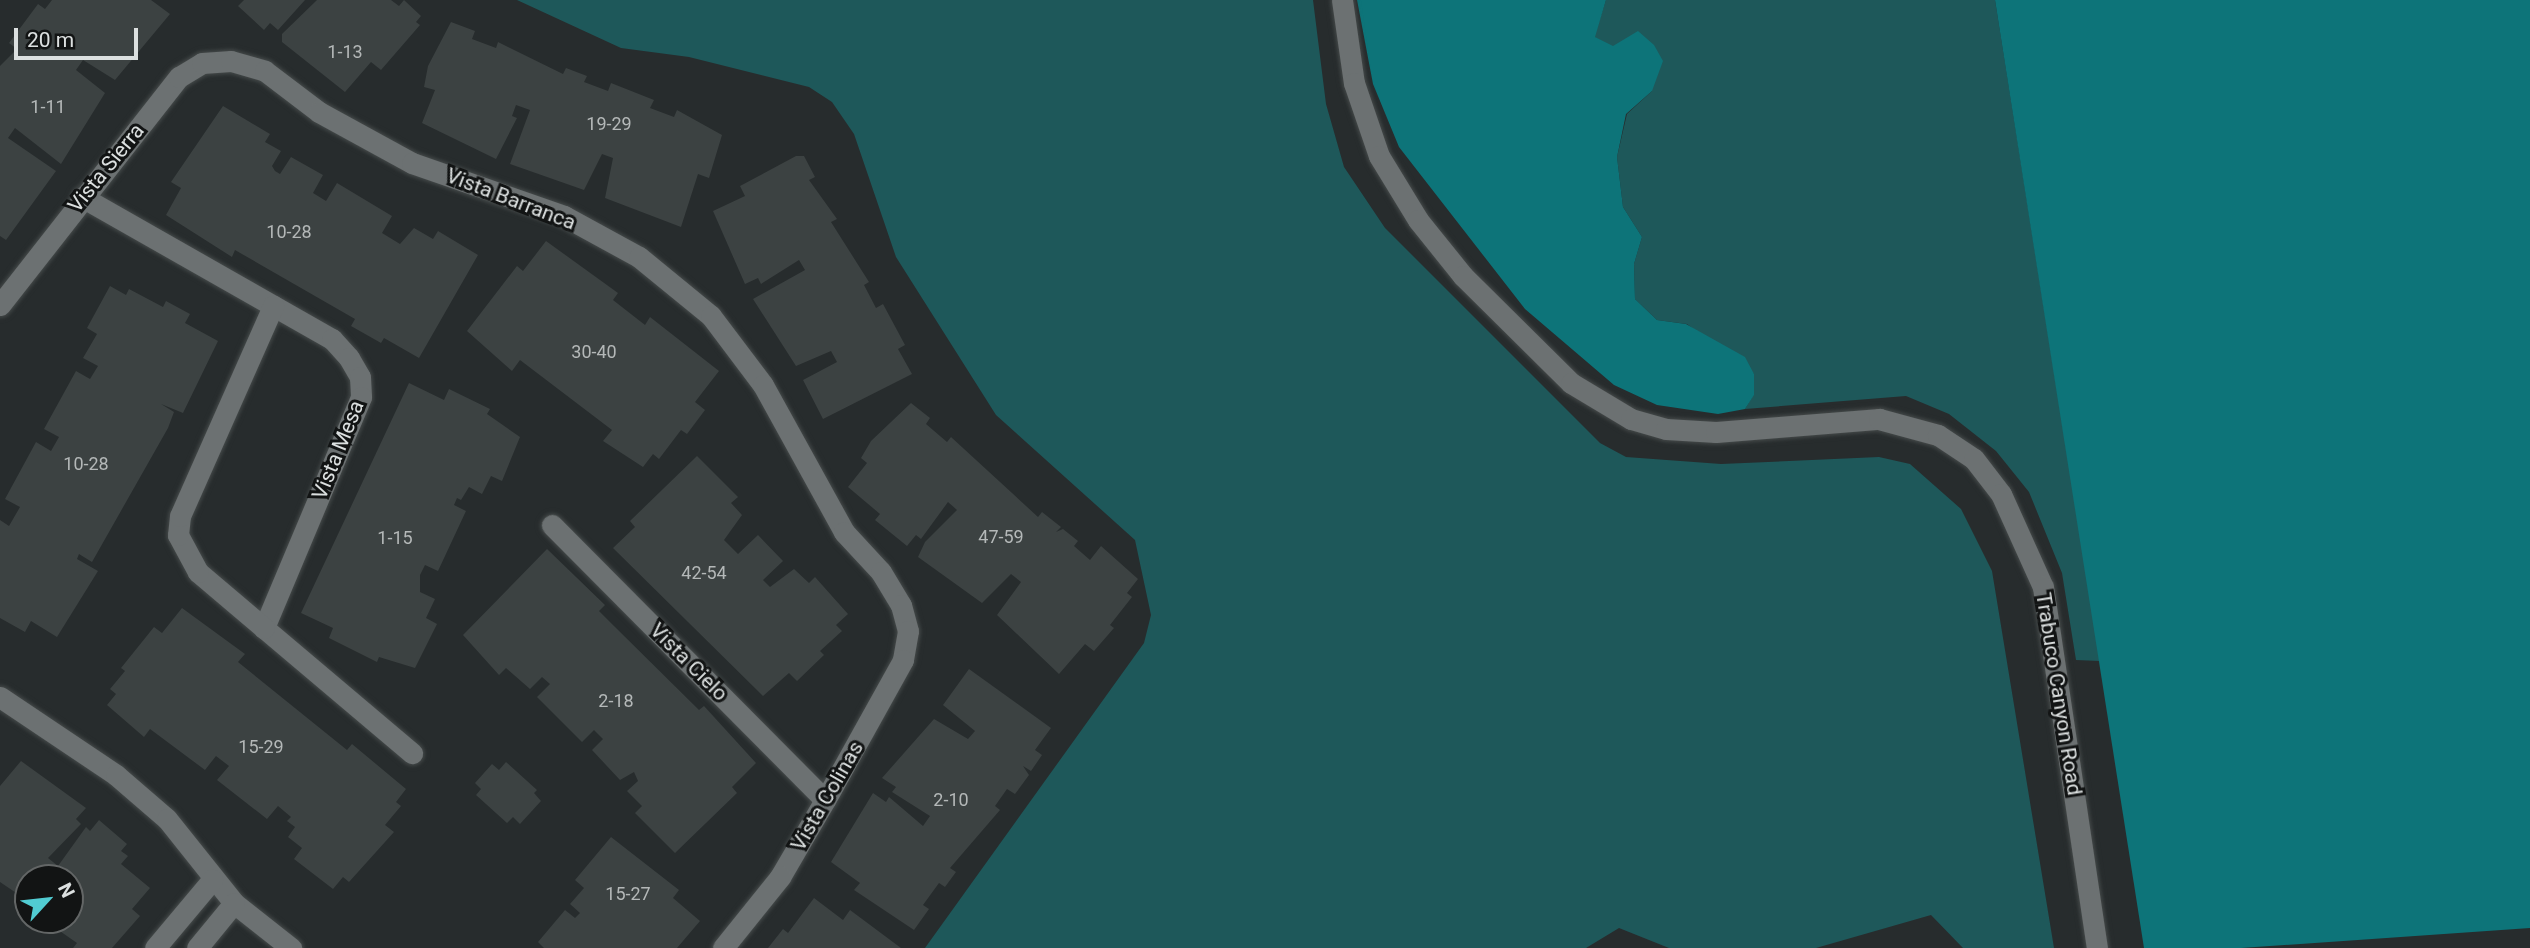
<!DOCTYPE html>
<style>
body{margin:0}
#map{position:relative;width:2530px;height:948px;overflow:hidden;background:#272c2d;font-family:Roboto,sans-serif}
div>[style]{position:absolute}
.green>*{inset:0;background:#1e585a}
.forest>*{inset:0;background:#0d7479}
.building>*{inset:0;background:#3c4242}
.roads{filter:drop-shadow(0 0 2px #454a4a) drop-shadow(0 0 2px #454a4a)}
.street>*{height:21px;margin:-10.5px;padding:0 10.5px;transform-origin:10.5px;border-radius:10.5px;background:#6c7172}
.secondary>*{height:21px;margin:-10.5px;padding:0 10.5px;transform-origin:10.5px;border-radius:10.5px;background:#6c7172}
span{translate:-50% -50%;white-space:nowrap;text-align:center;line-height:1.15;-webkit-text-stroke:6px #121414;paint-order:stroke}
.number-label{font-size:18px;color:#b4b8b8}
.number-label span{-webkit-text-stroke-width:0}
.street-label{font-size:21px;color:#dce0e0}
.north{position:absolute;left:14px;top:864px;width:70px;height:70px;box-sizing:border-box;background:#121414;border:2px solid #636666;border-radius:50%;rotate:63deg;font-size:19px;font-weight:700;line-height:28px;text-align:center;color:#dce0e0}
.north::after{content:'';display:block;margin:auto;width:24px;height:32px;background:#51ccd2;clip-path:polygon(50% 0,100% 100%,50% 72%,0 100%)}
.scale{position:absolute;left:14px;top:28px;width:124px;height:32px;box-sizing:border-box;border:4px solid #dce0e0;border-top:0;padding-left:9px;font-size:21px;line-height:24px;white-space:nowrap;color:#dce0e0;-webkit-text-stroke:5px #121414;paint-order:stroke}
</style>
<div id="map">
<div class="green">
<i style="clip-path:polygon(517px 0,1313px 0,1326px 104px,1344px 167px,1385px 228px,1600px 443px,1626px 457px,1721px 464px,1879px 457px,1910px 464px,1961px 509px,1992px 571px,2054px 948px,1963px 948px,1931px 915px,1816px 948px,1669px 948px,1619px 928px,1586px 948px,925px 948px,1144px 643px,1151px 615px,1135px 540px,996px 415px,896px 257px,854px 134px,832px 102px,809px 87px,689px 57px,621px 48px)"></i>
<i style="clip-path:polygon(1606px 0,1995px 0,2100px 661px,2076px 660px,2062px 573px,2029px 492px,1996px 451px,1949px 414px,1906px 396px,1745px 409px,1754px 394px,1754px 374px,1687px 324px,1657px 320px,1635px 299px,1634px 264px,1642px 237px,1623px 207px,1617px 157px,1627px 114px,1652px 91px,1613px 47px,1594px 37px)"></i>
</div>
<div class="forest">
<i style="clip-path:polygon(1357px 0,1606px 0,1595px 37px,1613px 46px,1638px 31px,1654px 45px,1663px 61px,1652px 91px,1626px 114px,1617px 157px,1623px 207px,1642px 237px,1634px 264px,1635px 299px,1657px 320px,1686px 324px,1745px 357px,1754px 374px,1754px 395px,1745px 409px,1718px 414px,1657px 405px,1614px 385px,1525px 309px,1399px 147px,1373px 84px)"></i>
<i style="clip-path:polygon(1995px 0,2530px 0,2530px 928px,2241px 948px,2144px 948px)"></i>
</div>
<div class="building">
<i style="clip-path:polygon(52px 0,151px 0,170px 14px,115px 80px,83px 60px,76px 70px,105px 93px,61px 164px,15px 128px,8px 138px,56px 171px,6px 240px,0 236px,0 66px,17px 49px,9px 43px,38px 4px,45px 9px)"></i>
<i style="clip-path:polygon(244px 0,305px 0,278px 30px,270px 23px,264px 30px,238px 6px)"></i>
<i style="clip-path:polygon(317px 0,391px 0,399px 6px,404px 0,421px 16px,416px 22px,420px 25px,381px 70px,371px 62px,345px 92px,282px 42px,282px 34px)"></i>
<i style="clip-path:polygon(451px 22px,475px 31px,472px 39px,496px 48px,498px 42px,563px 74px,566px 68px,587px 76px,584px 82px,608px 91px,611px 83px,654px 100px,650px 108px,674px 117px,677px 110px,722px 135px,709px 178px,698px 174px,681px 227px,605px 198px,613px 158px,602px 154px,584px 190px,510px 164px,530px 110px,516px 105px,512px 116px,517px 118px,496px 159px,422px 123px,435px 90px,424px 87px,428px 66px)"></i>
<i style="clip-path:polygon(223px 106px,270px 134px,265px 142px,281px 151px,272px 166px,275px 171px,280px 174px,291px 157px,323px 175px,313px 193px,326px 201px,337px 183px,392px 216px,382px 233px,400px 244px,414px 228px,433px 239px,438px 231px,478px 255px,419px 358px,384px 338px,381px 343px,351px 326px,355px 319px,235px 250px,232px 257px,166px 215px,181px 188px,171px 182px)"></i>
<i style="clip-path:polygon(796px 156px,804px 156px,815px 177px,809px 180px,837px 219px,831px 222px,869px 282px,864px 285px,876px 308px,883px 304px,905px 345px,898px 349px,912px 374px,823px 419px,803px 380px,837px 362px,831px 351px,796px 366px,753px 299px,805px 270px,799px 260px,761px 284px,758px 278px,745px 284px,713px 211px,745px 196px,740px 186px)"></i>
<i style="clip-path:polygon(546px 241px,618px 293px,613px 300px,645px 325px,650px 317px,719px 371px,695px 402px,705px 410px,687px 434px,681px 430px,659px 459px,653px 454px,643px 467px,603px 441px,612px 430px,520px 360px,512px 371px,467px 331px,517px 266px,523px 271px)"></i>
<i style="clip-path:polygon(110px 286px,126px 295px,129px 289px,163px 307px,166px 301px,190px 314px,185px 323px,218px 341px,183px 413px,161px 404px,174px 412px,168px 428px,92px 562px,79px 554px,77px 559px,98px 571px,57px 637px,31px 621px,25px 632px,0 618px,0 520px,9px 526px,20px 507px,5px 499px,36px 442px,51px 451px,59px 437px,44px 429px,76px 371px,90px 379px,98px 366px,83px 358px,97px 334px,87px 328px)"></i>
<i style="clip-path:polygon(409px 383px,444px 400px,449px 389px,490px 409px,487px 414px,520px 437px,502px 481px,491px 476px,482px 494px,469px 487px,461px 500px,457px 498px,454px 505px,466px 511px,438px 571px,425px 565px,420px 575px,420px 592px,435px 599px,426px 618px,437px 624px,415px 668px,379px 657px,377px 662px,329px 638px,333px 628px,301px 613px)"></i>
<i style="clip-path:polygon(911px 403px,930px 418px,926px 424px,947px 442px,951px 437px,1038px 517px,1042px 512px,1061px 527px,1056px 532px,1063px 529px,1078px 541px,1074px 546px,1090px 560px,1101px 546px,1138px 579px,1127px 593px,1132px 597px,1110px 625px,1114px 628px,1094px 651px,1085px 644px,1059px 674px,997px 615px,1021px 582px,1011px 574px,982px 603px,918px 557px,925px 542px,957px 510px,948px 502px,921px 539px,916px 535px,907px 546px,875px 520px,880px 514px,848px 487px,867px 463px,861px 458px,871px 441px)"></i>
<i style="clip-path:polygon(697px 456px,738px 497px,731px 503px,742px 515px,724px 540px,738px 554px,758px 535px,783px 561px,763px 580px,770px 587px,794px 569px,809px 583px,815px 577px,848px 614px,836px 625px,842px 631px,820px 651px,824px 655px,797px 681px,789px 673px,763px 696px,613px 548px,635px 527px,630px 521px)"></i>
<i style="clip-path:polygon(547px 549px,605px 605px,599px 611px,614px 626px,699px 710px,704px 706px,756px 763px,732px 787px,737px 793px,675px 853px,635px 813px,642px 806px,627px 791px,638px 781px,634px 772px,620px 780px,592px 750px,603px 739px,594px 730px,582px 742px,537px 697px,550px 684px,542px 677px,530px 689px,506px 668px,499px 675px,463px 635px)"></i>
<i style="clip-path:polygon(182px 608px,245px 654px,238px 662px,347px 750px,352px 744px,406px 789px,396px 802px,401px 806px,385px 825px,394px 832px,349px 882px,343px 877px,333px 889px,294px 859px,302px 848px,288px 837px,295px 827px,287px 821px,291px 817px,278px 806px,267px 819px,217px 780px,229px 766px,216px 756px,205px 770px,150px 729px,144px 737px,107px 705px,116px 694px,110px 689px,125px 671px,121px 668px,154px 627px,162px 633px)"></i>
<i style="clip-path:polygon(969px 669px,1051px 728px,1035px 750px,1042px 755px,1031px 771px,1023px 766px,1029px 775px,1015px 794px,1007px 789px,995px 806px,1000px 810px,950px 868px,956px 872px,945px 887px,939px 883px,923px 905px,929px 909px,914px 930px,854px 890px,860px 883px,831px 862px,873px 793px,886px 802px,889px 797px,923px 826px,930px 816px,892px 792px,896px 787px,882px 778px,934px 719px,968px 739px,975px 731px,943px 705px)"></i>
<i style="clip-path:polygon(21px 761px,86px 808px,76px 819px,81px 824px,48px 858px,58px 866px,86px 827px,90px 831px,99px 820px,127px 844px,121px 851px,128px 856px,121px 864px,150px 888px,132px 909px,140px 916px,112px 948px,73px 948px,77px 943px,44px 920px,70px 920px,70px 878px,28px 878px,28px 901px,0 882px,0 786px)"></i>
<i style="clip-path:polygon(506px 762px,537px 790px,534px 793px,541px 801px,520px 824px,513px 817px,507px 823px,476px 795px,481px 789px,475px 783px,492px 764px,499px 770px)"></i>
<i style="clip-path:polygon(611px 837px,679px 890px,673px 898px,700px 921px,677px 948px,544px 948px,538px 942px,565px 910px,575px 918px,580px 913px,570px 904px,584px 888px,575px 880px)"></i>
<i style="clip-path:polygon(814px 898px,843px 920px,850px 910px,901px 948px,768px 948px,783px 929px,788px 933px)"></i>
</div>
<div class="roads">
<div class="street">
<i style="left:82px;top:197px;width:288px;rotate:29.6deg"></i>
<i style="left:332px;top:339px;width:25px;rotate:48deg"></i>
<i style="left:349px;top:358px;width:22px;rotate:60deg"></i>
<i style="left:360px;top:377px;width:20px;rotate:87deg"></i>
<i style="left:361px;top:397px;width:251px;rotate:112.8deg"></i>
<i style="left:264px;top:628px;width:194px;rotate:40.2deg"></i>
<i style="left:0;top:305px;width:290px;rotate:-51.9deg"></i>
<i style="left:179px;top:77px;width:27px;rotate:-31deg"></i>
<i style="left:202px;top:63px;width:29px;rotate:-4deg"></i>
<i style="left:231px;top:61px;width:35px;rotate:16deg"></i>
<i style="left:265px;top:71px;width:68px;rotate:37.2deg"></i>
<i style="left:319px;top:112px;width:106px;rotate:28.7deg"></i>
<i style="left:412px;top:163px;width:161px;rotate:19.2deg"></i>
<i style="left:564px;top:216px;width:85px;rotate:28.7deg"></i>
<i style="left:639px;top:257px;width:93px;rotate:39.3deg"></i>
<i style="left:711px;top:316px;width:86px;rotate:53deg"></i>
<i style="left:763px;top:385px;width:168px;rotate:61.1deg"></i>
<i style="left:844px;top:532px;width:54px;rotate:47.2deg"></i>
<i style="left:881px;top:572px;width:39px;rotate:59deg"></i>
<i style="left:901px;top:605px;width:27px;rotate:75deg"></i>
<i style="left:908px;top:631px;width:29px;rotate:100deg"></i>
<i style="left:903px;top:660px;width:160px;rotate:119.1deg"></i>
<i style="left:825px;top:800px;width:89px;rotate:120.3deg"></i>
<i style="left:780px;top:877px;width:91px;rotate:128.8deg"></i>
<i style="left:552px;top:525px;width:387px;rotate:45.2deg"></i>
<i style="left:264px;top:628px;width:87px;rotate:-139.7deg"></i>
<i style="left:198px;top:572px;width:42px;rotate:-118.4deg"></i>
<i style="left:178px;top:535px;width:19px;rotate:-84deg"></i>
<i style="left:180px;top:516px;width:230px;rotate:-66.1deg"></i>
<i style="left:0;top:697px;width:140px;rotate:33.9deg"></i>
<i style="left:116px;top:775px;width:67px;rotate:40.8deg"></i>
<i style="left:167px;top:819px;width:107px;rotate:51.4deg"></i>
<i style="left:234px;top:903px;width:73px;rotate:38.3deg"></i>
<i style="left:155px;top:948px;width:89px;rotate:-50deg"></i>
<i style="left:197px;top:948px;width:58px;rotate:-50.6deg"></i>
</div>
<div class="secondary">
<i style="left:1342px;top:0;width:84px;rotate:81.8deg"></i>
<i style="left:1354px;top:83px;width:77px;rotate:71.1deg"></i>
<i style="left:1379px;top:156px;width:75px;rotate:58.6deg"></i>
<i style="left:1418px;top:220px;width:72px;rotate:51.2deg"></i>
<i style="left:1463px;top:276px;width:152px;rotate:44.7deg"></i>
<i style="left:1571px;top:383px;width:70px;rotate:31deg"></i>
<i style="left:1631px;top:419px;width:36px;rotate:16deg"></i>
<i style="left:1666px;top:429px;width:50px;rotate:3.4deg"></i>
<i style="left:1716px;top:432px;width:164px;rotate:-4.6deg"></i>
<i style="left:1879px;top:419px;width:61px;rotate:15.2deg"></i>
<i style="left:1938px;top:435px;width:43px;rotate:33.7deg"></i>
<i style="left:1974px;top:459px;width:44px;rotate:52.4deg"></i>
<i style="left:2001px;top:494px;width:102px;rotate:65.7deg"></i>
<i style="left:2043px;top:587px;width:365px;rotate:81.5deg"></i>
</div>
</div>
<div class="number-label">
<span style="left:345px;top:52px">1-13</span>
<span style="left:48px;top:107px">1-11</span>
<span style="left:609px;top:124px">19-29</span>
<span style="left:289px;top:232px">10-28</span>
<span style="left:594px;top:352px">30-40</span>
<span style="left:86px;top:464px">10-28</span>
<span style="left:1001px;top:537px">47-59</span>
<span style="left:395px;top:538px">1-15</span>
<span style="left:704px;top:573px">42-54</span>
<span style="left:616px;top:701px">2-18</span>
<span style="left:261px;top:747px">15-29</span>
<span style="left:951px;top:800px">2-10</span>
<span style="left:628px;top:894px">15-27</span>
</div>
<div class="street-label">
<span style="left:106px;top:168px;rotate:-51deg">Vista Sierra</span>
<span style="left:511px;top:199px;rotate:21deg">Vista Barranca</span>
<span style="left:338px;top:450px;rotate:-68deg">Vista Mesa</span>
<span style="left:689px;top:662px;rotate:45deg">Vista Cielo</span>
<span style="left:2059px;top:694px;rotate:81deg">Trabuco Canyon Road</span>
<span style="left:827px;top:796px;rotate:-60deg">Vista Colinas</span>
</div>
<div class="north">N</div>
<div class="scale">20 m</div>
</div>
